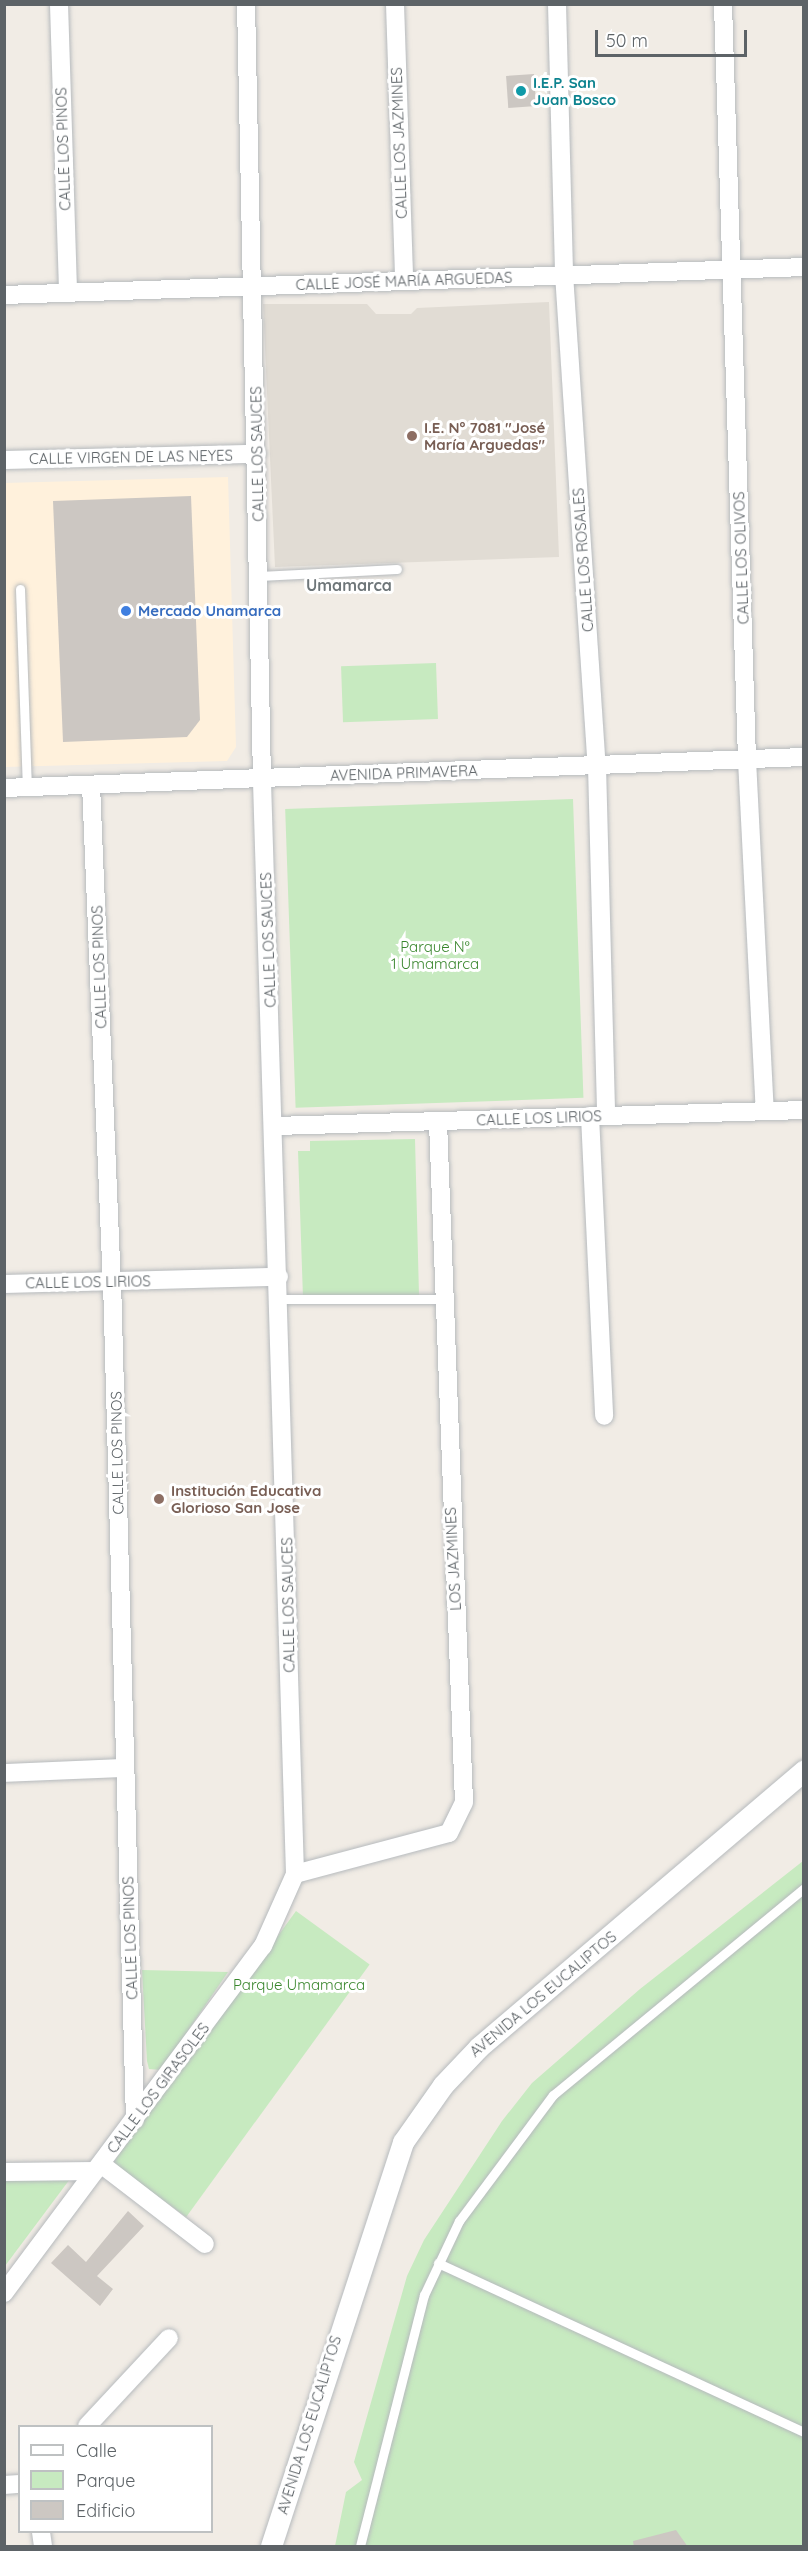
<!DOCTYPE html>
<meta charset="utf-8">
<style>
body{margin:0}
#map{position:relative;width:808px;height:2551px;overflow:hidden;background:#f1ece5;font-family:Quicksand,sans-serif}
div>[style]{position:absolute}
.commercial>*{inset:0;background:#fff1dc}
.education>*{inset:0;background:#e1dcd4}
.green>*{inset:0;background:#c7eac0;transform-origin:0 0}
.building>*{inset:0;background:#ccc7c2;transform-origin:0 0}
.roads{filter:drop-shadow(0 0 2px #b6babd) drop-shadow(0 0 2px #b6babd)}
.service>*{height:9px;margin:-4.5px;padding:0 4.5px;transform-origin:4.5px;border-radius:4.5px;background:#fff}
.minor>*{height:18px;margin:-9px;padding:0 9px;transform-origin:9px;border-radius:9px;background:#fff}
.tertiary>*{height:21px;margin:-10.5px;padding:0 10.5px;transform-origin:10.5px;border-radius:10.5px;background:#fff}
.dots>*{width:16px;height:16px;translate:-50% -50%;box-sizing:border-box;border:3px solid #fff;border-radius:50%}
span{translate:-50% -50%;white-space:nowrap;text-align:center;line-height:1.15;-webkit-text-stroke:6px #fff;paint-order:stroke}
.culture-label{font-size:15px;color:#0d838f;font-weight:700}
.left{translate:0 -50%;text-align:left}
.street-label{font-size:15px;color:#5d6367}
.education-label{font-size:15px;color:#785e54;font-weight:700}
.shop-label{font-size:15px;color:#366cbe;font-weight:700}
.park-label{font-size:15px;color:#39862d}
.neighbourhood-label{font-size:16px;color:#6e7679;font-weight:700}
.frame{position:absolute;inset:0;border:6px solid #5d6367;pointer-events:none}
.legend{position:absolute;left:18px;top:2425px;width:195px;height:108px;box-sizing:border-box;background:#fff;border:2px solid #bec1c2;margin:0;padding:8px 10px;list-style:none;font-size:18px;color:#5d6367}
.legend li{display:flex;align-items:center;gap:12px;height:30px}
.legend b{width:30px;border:2px solid #bec1c2}
.scale{position:absolute;left:595px;top:30px;width:152px;height:27px;box-sizing:border-box;border:3px solid #5d6367;border-top:0;padding-left:8px;font-size:18px;line-height:21px;white-space:nowrap;color:#5d6367;-webkit-text-stroke:4px #fff;paint-order:stroke}
</style>
<div id="map">
<div class="commercial">
<i style="clip-path:polygon(228px 477px,236px 747px,227px 761px,5px 767px,4px 483px)"></i>
</div>
<div class="education">
<i style="clip-path:polygon(549px 302px,559px 557px,275px 567px,263px 304px,367px 304px,376px 314px,411px 314px,417px 308px)"></i>
</div>
<div class="green">
<i style="left:436px;top:663px;width:56px;height:95px;rotate:88deg"></i>
<i style="left:573px;top:799px;width:299px;height:288px;rotate:88deg"></i>
<i style="clip-path:polygon(415px 1139px,419px 1295px,303px 1298px,298px 1151px,310px 1151px,310px 1141px)"></i>
<i style="clip-path:polygon(803px 1861px,803px 2546px,335px 2546px,346px 2492px,362px 2480px,354px 2462px,407px 2276px,424px 2240px,502px 2121px,532px 2083px,640px 1989px)"></i>
<i style="left:296px;top:1911px;width:91px;height:312px;rotate:36deg"></i>
<i style="clip-path:polygon(142px 1970px,228px 1972px,161px 2070px,149px 2069px,147px 2061px)"></i>
<i style="clip-path:polygon(5px 2176px,70px 2179px,5px 2266px)"></i>
</div>
<div class="building">
<i style="left:534px;top:74px;width:32px;height:28px;rotate:86deg"></i>
<i style="clip-path:polygon(191px 496px,200px 720px,187px 737px,63px 742px,53px 501px)"></i>
<i style="clip-path:polygon(128px 2211px,144px 2226px,97px 2276px,113px 2289px,100px 2306px,51px 2263px,68px 2245px,86px 2262px)"></i>
<i style="clip-path:polygon(676px 2530px,688px 2547px,634px 2547px,633px 2541px)"></i>
</div>
<div class="roads">
<div class="service">
<i style="left:259px;top:576px;width:138px;rotate:-2.9deg"></i>
<i style="left:20px;top:589px;width:199px;rotate:88deg"></i>
<i style="left:280px;top:1299px;width:161px"></i>
<i style="left:438px;top:2263px;width:403px;rotate:24.8deg"></i>
<i style="left:360px;top:2546px;width:259px;rotate:-75.7deg"></i>
<i style="left:424px;top:2295px;width:82px;rotate:-64.7deg"></i>
<i style="left:459px;top:2221px;width:157px;rotate:-53.3deg"></i>
<i style="left:553px;top:2095px;width:325px;rotate:-39.5deg"></i>
</div>
<div class="minor">
<i style="left:59px;top:4px;width:289px;rotate:88.2deg"></i>
<i style="left:395px;top:4px;width:277px;rotate:88.1deg"></i>
<i style="left:557px;top:4px;width:270px;rotate:88.5deg"></i>
<i style="left:564px;top:274px;width:493px;rotate:86.2deg"></i>
<i style="left:597px;top:766px;width:350px;rotate:88.5deg"></i>
<i style="left:723px;top:4px;width:756px;rotate:88.18deg"></i>
<i style="left:747px;top:760px;width:351px;rotate:87.1deg"></i>
<i style="left:4px;top:295px;width:800px;rotate:-2deg"></i>
<i style="left:4px;top:460px;width:253px;rotate:-1.4deg"></i>
<i style="left:91px;top:785px;width:496px;rotate:87.6deg"></i>
<i style="left:112px;top:1281px;width:839px;rotate:88.43deg"></i>
<i style="left:4px;top:788px;width:801px;rotate:-2.22deg"></i>
<i style="left:590px;top:1116px;width:300px;rotate:87.3deg"></i>
<i style="left:275px;top:1126px;width:529px;rotate:-1.73deg"></i>
<i style="left:4px;top:1284px;width:275px;rotate:-1.5deg"></i>
<i style="left:4px;top:1773px;width:121px;rotate:-2.4deg"></i>
<i style="left:295px;top:1874px;width:159px;rotate:-14.9deg"></i>
<i style="left:449px;top:1833px;width:34px;rotate:-64deg"></i>
<i style="left:464px;top:1802px;width:681px;rotate:-92.19deg"></i>
<i style="left:101px;top:2164px;width:131px;rotate:37.6deg"></i>
<i style="left:4px;top:2172px;width:91px;rotate:-0.6deg"></i>
<i style="left:4px;top:2293px;width:433px;rotate:-53.3deg"></i>
<i style="left:263px;top:1946px;width:79px;rotate:-66deg"></i>
<i style="left:295px;top:1874px;width:1095px;rotate:-91.73deg"></i>
<i style="left:262px;top:779px;width:775px;rotate:-91.18deg"></i>
<i style="left:87px;top:2426px;width:120px;rotate:-47deg"></i>
<i style="left:4px;top:2485px;width:16px;rotate:-4deg"></i>
<i style="left:41px;top:2532px;width:14px;rotate:82deg"></i>
</div>
<div class="tertiary">
<i style="left:271px;top:2546px;width:425px;rotate:-71.9deg"></i>
<i style="left:403px;top:2142px;width:70px;rotate:-54.9deg"></i>
<i style="left:443px;top:2085px;width:52px;rotate:-46.5deg"></i>
<i style="left:479px;top:2047px;width:427px;rotate:-40.4deg"></i>
</div>
</div>
<div class="dots">
<i style="left:521px;top:91px;background:#0f9aa8"></i>
<i style="left:412px;top:436px;background:#8d6e63"></i>
<i style="left:126px;top:611px;background:#3f7fe0"></i>
<i style="left:159px;top:1499px;background:#8d6e63"></i>
</div>
<div class="culture-label">
<span class="left" style="left:533px;top:91px">I.E.P. San<br>Juan Bosco</span>
</div>
<div class="street-label">
<span style="left:399px;top:143px;rotate:-92deg">CALLE LOS JAZMINES</span>
<span style="left:63px;top:149px;rotate:-92deg">CALLE LOS PINOS</span>
<span style="left:404px;top:281px;rotate:-2deg">CALLE JOSÉ MARÍA ARGUEDAS</span>
<span style="left:257px;top:454px;rotate:-91deg">CALLE LOS SAUCES</span>
<span style="left:131px;top:457px;rotate:-1deg">CALLE VIRGEN DE LAS NEYES</span>
<span style="left:741px;top:558px;rotate:-92deg">CALLE LOS OLIVOS</span>
<span style="left:583px;top:560px;rotate:-94deg">CALLE LOS ROSALES</span>
<span style="left:404px;top:773px;rotate:-2deg">AVENIDA PRIMAVERA</span>
<span style="left:268px;top:940px;rotate:-92deg">CALLE LOS SAUCES</span>
<span style="left:99px;top:967px;rotate:-92deg">CALLE LOS PINOS</span>
<span style="left:539px;top:1118px;rotate:-2deg">CALLE LOS LIRIOS</span>
<span style="left:88px;top:1282px;rotate:-1deg">CALLE LOS LIRIOS</span>
<span style="left:117px;top:1453px;rotate:-91deg">CALLE LOS PINOS</span>
<span style="left:453px;top:1559px;rotate:-93deg">LOS JAZMINES</span>
<span style="left:288px;top:1605px;rotate:-91deg">CALLE LOS SAUCES</span>
<span style="left:130px;top:1938px;rotate:-92deg">CALLE LOS PINOS</span>
<span style="left:543px;top:1994px;rotate:-40deg">AVENIDA LOS EUCALIPTOS</span>
<span style="left:158px;top:2088px;rotate:-53deg">CALLE LOS GIRASOLES</span>
<span style="left:309px;top:2425px;rotate:-73deg">AVENIDA LOS EUCALIPTOS</span>
</div>
<div class="education-label">
<span class="left" style="left:424px;top:436px">I.E. N° 7081 "José<br>María Arguedas"</span>
<span class="left" style="left:171px;top:1499px">Institución Educativa<br>Glorioso San Jose</span>
</div>
<div class="shop-label">
<span class="left" style="left:138px;top:611px">Mercado Unamarca</span>
</div>
<div class="park-label">
<span style="left:435px;top:955px">Parque N°<br>1 Umamarca</span>
<span style="left:299px;top:1985px">Parque Umamarca</span>
</div>
<div class="neighbourhood-label">
<span style="left:349px;top:585px">Umamarca</span>
</div>
<div class="frame"></div>
<ul class="legend">
<li><b style="height:8px;background:#fff"></b>Calle</li>
<li><b style="height:16px;background:#c7eac0"></b>Parque</li>
<li><b style="height:16px;background:#ccc7c2"></b>Edificio</li>
</ul>
<div class="scale">50 m</div>
</div>
